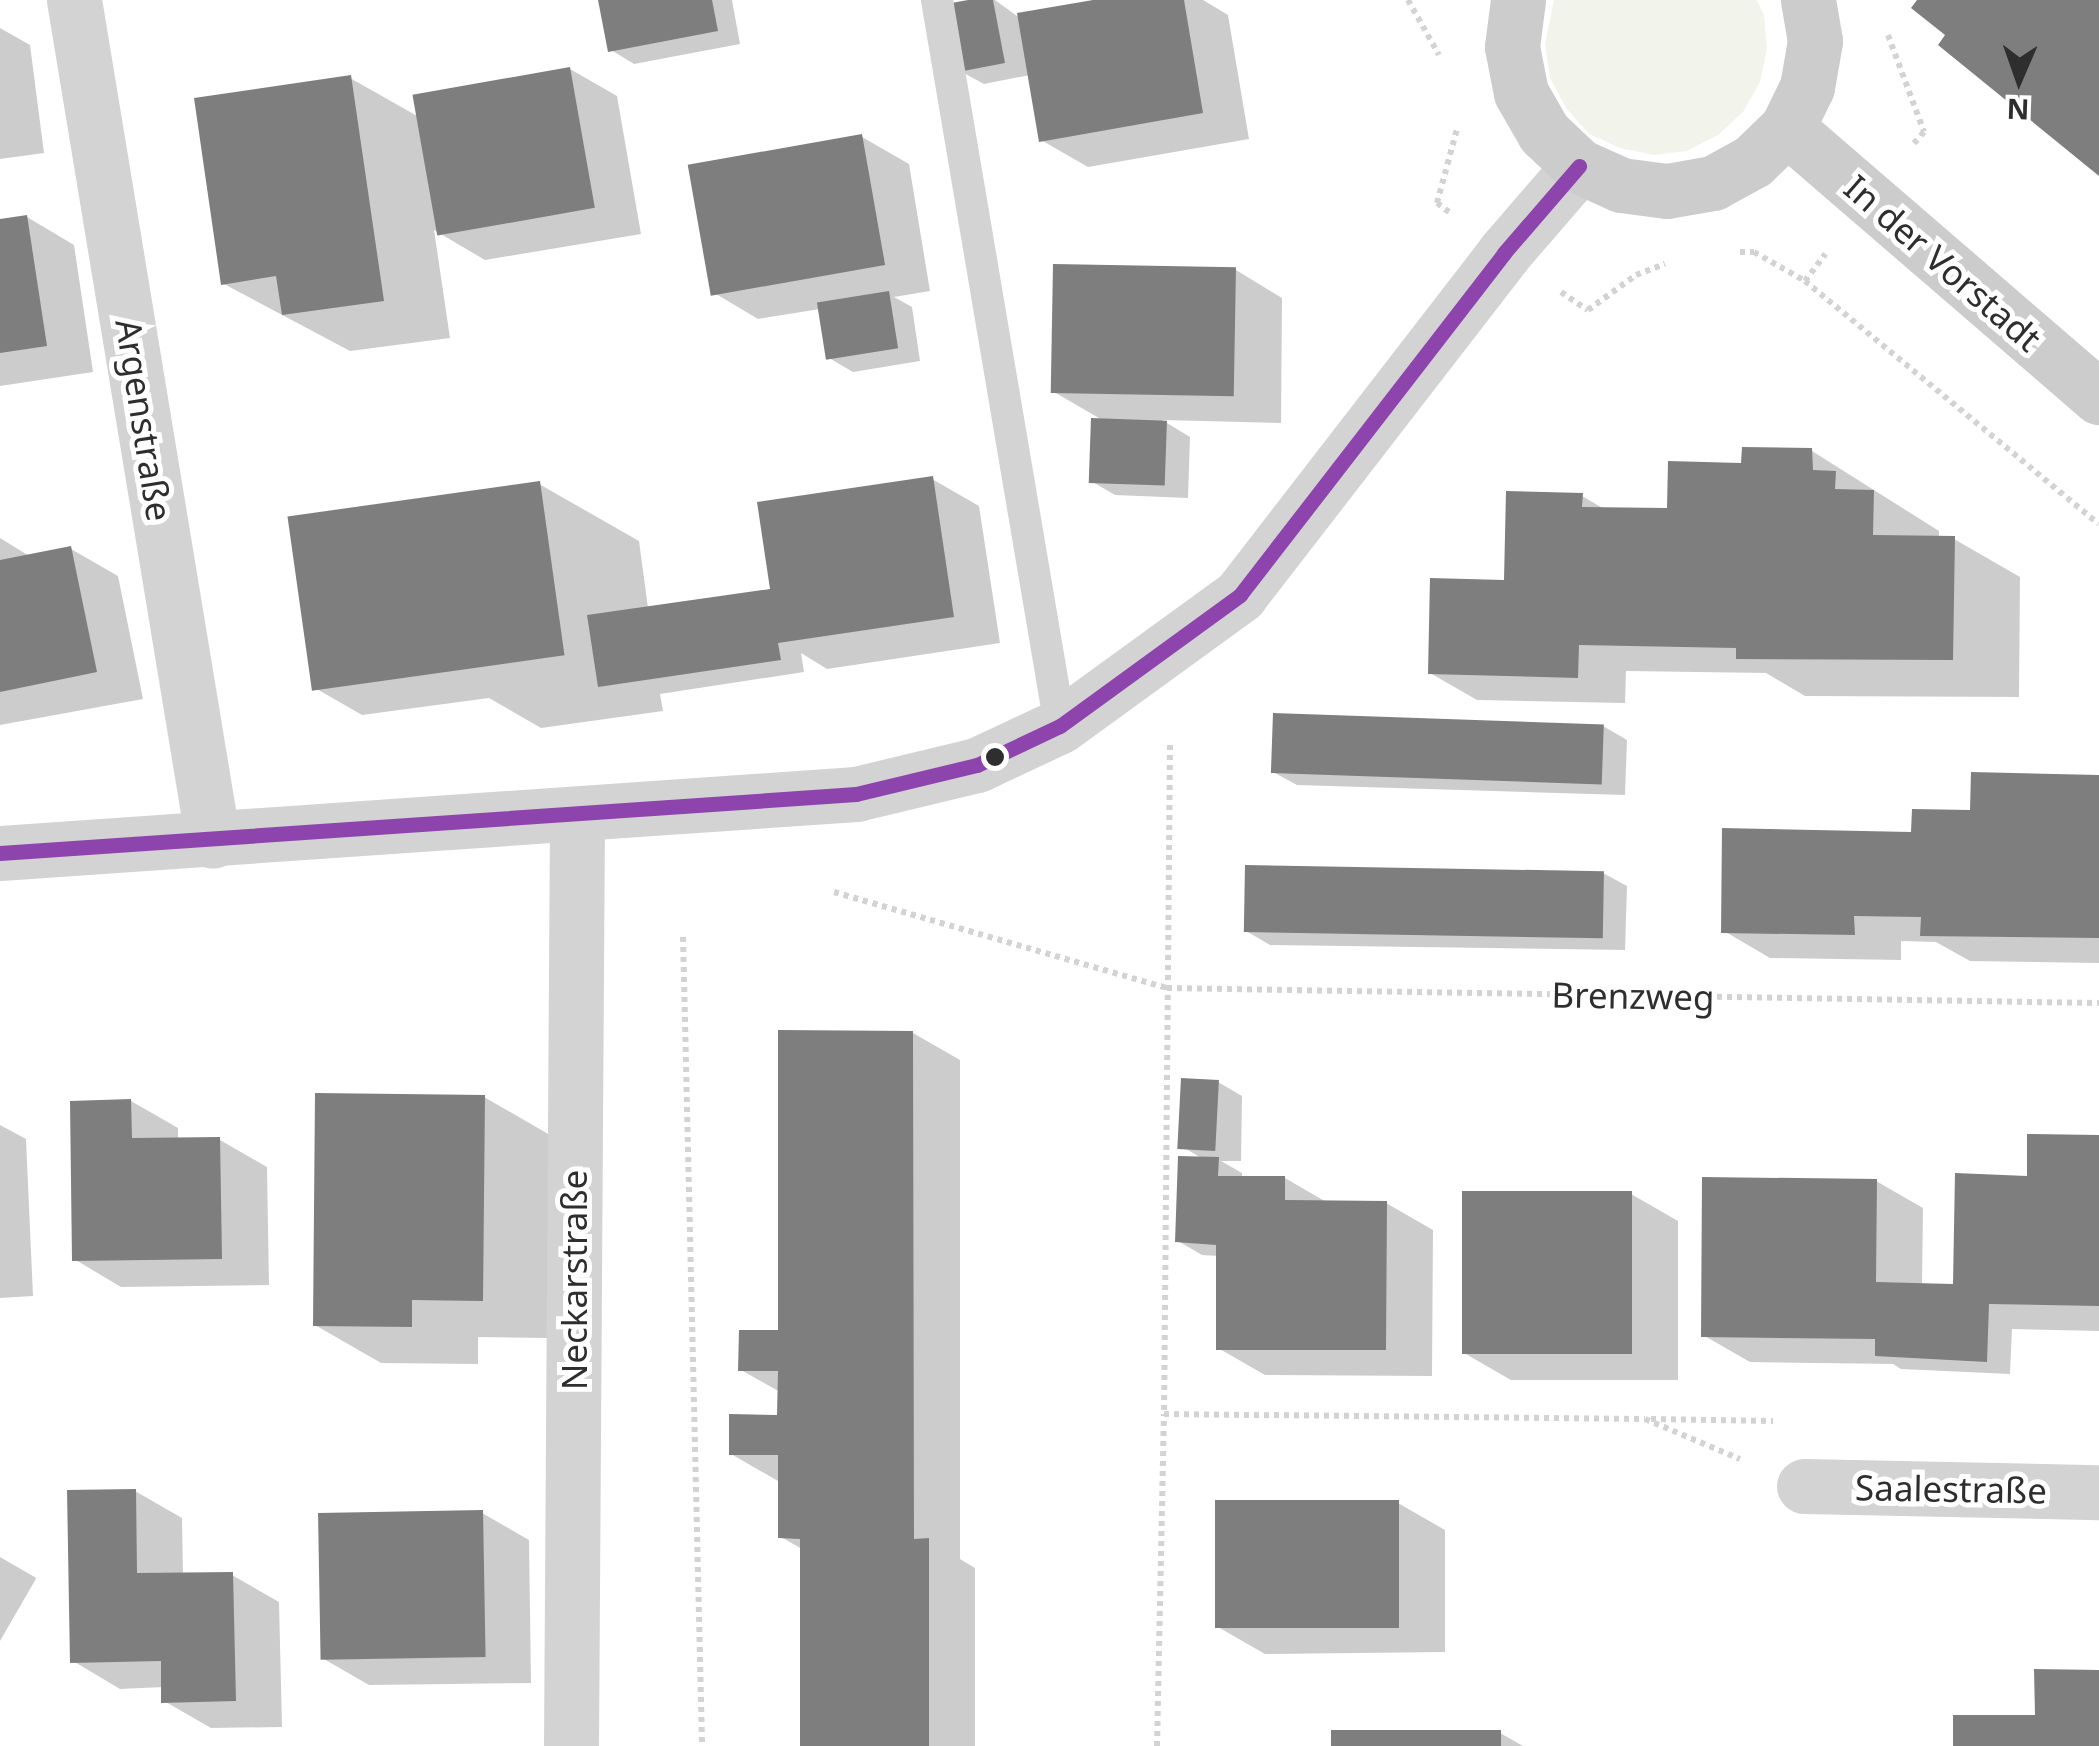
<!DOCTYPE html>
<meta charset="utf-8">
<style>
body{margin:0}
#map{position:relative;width:2099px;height:1746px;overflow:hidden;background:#fff;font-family:"Noto Sans",sans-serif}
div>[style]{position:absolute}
.green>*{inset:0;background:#f2f4ec}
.shadow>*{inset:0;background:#0003;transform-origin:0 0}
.building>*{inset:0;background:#7e7e7e;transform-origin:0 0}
.path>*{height:6px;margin-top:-3px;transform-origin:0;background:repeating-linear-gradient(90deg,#d3d3d3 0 5px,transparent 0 10px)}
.lane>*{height:32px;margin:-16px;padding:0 16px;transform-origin:16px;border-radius:16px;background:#d3d3d3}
.street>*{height:55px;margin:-27.5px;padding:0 27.5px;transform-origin:27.5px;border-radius:27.5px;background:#d3d3d3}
.secondary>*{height:55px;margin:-27.5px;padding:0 27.5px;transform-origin:27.5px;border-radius:27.5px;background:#ccc}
.bus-1>*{height:15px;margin:-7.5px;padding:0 7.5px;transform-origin:7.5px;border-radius:7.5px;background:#8e44ad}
.dots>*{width:28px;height:28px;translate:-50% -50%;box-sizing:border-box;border:5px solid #fff;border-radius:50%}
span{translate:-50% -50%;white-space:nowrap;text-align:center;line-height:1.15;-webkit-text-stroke:10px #fff;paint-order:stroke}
.street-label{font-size:35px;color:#2e2e2e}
.north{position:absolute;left:1969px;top:30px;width:100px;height:100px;-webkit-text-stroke:8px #fff;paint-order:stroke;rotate:182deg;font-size:28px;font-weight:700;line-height:40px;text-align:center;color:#2e2e2e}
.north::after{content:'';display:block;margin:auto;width:35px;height:45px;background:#2e2e2e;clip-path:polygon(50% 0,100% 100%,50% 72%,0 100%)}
</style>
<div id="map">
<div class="green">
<i style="clip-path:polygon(1554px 0,1757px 0,1764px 15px,1767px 49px,1760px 82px,1743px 112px,1718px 135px,1687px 151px,1654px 155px,1620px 148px,1589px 134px,1566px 108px,1550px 78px,1545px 44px)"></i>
</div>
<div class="shadow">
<i style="clip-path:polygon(601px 0,732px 0,740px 44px,634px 64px,611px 50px)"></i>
<i style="clip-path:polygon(984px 0,995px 0,1017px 16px,1108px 0,1203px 0,1228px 15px,1249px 139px,1088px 167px,1041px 140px,1030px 75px,984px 84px,960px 71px)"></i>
<i style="clip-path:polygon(0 28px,30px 45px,44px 153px,0 159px)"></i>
<i style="clip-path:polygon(570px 69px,617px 96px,641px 234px,485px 260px,434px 230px,450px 338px,350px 351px,224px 284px,350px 78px,419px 117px)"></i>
<i style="clip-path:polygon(862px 137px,909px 164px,930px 291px,894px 297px,912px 307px,920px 361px,853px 372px,829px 358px,820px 309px,758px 319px,711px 291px)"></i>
<i style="clip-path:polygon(27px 217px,74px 245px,93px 372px,0 386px,0 221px)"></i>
<i style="clip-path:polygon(1236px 270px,1282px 298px,1281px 423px,1162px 420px,1190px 437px,1188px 498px,1115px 495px,1091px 481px,1104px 421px,1054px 392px)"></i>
<i style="clip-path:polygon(1812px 451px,1939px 531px,1939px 538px,1954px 539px,2020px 577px,2019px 697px,1805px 696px,1766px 673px,1626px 671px,1625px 703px,1477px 700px,1430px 673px,1582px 496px,1606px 510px,1669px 511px,1740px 466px)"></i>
<i style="clip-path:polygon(932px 479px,979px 506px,1000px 643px,827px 669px,801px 653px,804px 672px,660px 694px,663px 711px,541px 728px,489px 698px,362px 715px,315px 688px,539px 484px,639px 541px,648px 608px,773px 591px)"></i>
<i style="clip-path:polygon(0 538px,31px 557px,71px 549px,118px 576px,143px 699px,0 725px)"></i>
<i style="clip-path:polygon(1603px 726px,1627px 740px,1625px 795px,1297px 785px,1273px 772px)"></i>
<i style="clip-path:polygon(2099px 777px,2099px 963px,1970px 961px,1936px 942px,1901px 941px,1901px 960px,1770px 958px,1724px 931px,1914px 835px,1973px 812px)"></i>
<i style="clip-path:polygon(1603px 873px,1627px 886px,1625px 950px,1270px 945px,1246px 931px)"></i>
<i style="clip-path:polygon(913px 1033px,960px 1060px,960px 1559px,975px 1568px,975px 1746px,803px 1746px,802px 1549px,781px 1537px,778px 1481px,731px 1454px,780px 1417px,780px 1392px,741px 1370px,781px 1333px)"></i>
<i style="clip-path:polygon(1218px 1082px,1242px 1096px,1241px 1161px,1221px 1161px,1242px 1173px,1242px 1178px,1285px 1178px,1328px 1203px,1386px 1203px,1433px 1230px,1432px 1376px,1265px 1375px,1218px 1348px,1219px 1256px,1202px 1255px,1178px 1241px,1203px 1159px,1183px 1147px)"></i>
<i style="clip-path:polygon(484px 1097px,550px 1135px,549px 1338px,478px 1337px,478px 1364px,381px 1363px,315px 1325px)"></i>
<i style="clip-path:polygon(131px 1101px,178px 1128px,178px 1140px,220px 1140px,267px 1167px,269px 1285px,121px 1287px,74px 1259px)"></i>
<i style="clip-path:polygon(0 1125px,26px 1139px,33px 1296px,0 1298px)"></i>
<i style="clip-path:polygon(2099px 1137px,2099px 1331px,2012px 1329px,2010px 1374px,1901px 1369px,1893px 1364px,1750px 1362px,1703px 1335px,1876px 1181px,1923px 1208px,1922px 1285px,1955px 1286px,2029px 1178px)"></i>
<i style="clip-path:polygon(1631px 1194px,1678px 1221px,1678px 1380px,1511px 1380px,1464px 1353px)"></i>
<i style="clip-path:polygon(135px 1491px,182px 1518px,183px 1575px,232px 1575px,279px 1602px,282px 1727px,211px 1728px,164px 1701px,164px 1687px,120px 1689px,73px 1661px)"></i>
<i style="clip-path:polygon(1398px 1503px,1445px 1530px,1445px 1652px,1265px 1654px,1218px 1627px)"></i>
<i style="clip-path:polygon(482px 1513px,529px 1540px,531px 1683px,369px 1685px,322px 1658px)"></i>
<i style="left:0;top:1557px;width:42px;height:169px;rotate:30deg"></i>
<i style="clip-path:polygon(1500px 1733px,1523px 1746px,1333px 1746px)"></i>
</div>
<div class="building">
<i style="clip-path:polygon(598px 0,712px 0,718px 31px,608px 52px)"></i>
<i style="clip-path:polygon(968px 0,993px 0,1005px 63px,958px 72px,946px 4px)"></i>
<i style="clip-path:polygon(1093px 0,1184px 0,1203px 113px,1039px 142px,1017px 13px)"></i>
<i style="clip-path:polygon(1917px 0,2099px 0,2099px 176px,1938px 45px,1945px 35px,1911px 8px)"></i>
<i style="left:570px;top:67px;width:143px;height:160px;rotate:80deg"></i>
<i style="clip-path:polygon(351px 75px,384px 301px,282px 315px,276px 276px,221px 285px,194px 98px)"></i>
<i style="left:862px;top:134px;width:133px;height:177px;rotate:80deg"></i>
<i style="clip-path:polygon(27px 215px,47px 346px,0 353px,0 219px)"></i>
<i style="left:1053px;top:264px;width:183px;height:129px;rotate:1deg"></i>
<i style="left:889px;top:291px;width:58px;height:73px;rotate:81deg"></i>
<i style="left:1091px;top:418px;width:76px;height:65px;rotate:2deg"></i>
<i style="clip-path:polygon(1742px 447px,1812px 448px,1813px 470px,1836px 471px,1835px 489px,1874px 490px,1873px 535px,1955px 536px,1953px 660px,1736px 659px,1736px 648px,1579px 645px,1578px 678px,1428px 674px,1430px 578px,1504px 580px,1506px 491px,1583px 493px,1582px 507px,1667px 508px,1668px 461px,1741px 463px)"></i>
<i style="clip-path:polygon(933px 476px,954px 617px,778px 643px,781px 660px,598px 687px,587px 615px,770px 589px,757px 502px)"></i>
<i style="left:540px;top:481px;width:176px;height:255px;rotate:82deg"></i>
<i style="clip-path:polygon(71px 546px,97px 672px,0 692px,0 560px)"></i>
<i style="left:1273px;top:713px;width:331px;height:60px;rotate:2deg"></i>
<i style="clip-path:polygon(1971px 772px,2099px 775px,2099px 938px,1920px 936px,1921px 917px,1854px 916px,1855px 935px,1721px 933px,1722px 828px,1911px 832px,1912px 809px,1970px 810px)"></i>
<i style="left:1245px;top:865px;width:359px;height:67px;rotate:1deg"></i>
<i style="clip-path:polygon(778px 1030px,913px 1031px,914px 1539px,929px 1538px,929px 1746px,800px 1746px,800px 1539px,778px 1538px,778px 1455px,729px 1455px,729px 1414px,777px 1415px,778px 1371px,738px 1371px,739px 1330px,778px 1330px)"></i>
<i style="left:1181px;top:1078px;width:38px;height:71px;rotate:3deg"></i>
<i style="clip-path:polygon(315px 1093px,485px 1095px,483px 1301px,412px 1300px,412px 1327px,313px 1326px)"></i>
<i style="clip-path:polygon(131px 1099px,132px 1138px,220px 1137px,222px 1259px,72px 1261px,70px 1101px)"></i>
<i style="clip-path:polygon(2027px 1134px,2099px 1135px,2099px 1306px,1989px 1304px,1987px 1362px,1875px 1356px,1875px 1339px,1701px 1337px,1702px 1177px,1877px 1179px,1876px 1282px,1953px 1284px,1955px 1173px,2027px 1176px)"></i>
<i style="clip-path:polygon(1178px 1156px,1219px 1157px,1218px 1176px,1285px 1176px,1285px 1200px,1387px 1201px,1386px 1350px,1216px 1350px,1216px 1245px,1175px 1242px)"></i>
<i style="left:1462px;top:1191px;width:170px;height:163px"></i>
<i style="clip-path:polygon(136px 1489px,137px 1573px,233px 1572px,236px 1701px,161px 1703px,161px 1661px,70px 1663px,67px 1490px)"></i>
<i style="left:1215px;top:1500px;width:184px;height:128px"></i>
<i style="left:483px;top:1510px;width:147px;height:165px;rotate:89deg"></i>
<i style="clip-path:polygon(2034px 1669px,2099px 1670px,2099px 1746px,1953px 1746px,1953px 1715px,2035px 1715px)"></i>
<i style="left:1331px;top:1730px;width:170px;height:16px"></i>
</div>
<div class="path">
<i style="left:1408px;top:0;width:63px;rotate:60.6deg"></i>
<i style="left:1888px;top:35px;width:103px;rotate:69.6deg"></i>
<i style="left:1924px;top:132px;width:15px;rotate:132deg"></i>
<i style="left:1449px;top:212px;width:15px;rotate:-143deg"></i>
<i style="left:1437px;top:203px;width:77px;rotate:-74.9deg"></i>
<i style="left:1740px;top:252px;width:14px"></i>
<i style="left:1754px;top:252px;width:59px;rotate:29.6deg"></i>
<i style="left:1805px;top:281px;width:381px;rotate:39.6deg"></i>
<i style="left:1805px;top:281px;width:34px;rotate:-53deg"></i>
<i style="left:1561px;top:292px;width:32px;rotate:34deg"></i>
<i style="left:1588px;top:310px;width:59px;rotate:-36.1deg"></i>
<i style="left:1636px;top:275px;width:31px;rotate:-21deg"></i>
<i style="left:1170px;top:745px;width:669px;rotate:90.51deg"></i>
<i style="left:1164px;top:1414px;width:481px;rotate:0.6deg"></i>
<i style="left:1645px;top:1419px;width:103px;rotate:22.8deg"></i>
<i style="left:834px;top:892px;width:347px;rotate:16.1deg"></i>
<i style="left:1167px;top:988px;width:932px;rotate:0.92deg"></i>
<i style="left:683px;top:937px;width:809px;rotate:88.65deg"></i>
<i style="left:1651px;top:1419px;width:122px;rotate:0.9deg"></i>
<i style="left:1157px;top:1746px;width:332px;rotate:-88.8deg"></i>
</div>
<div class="lane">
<i style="left:937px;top:0;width:736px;rotate:80.38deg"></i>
</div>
<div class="street">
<i style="left:74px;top:0;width:852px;rotate:80.62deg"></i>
<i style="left:0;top:853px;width:858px;rotate:-3.94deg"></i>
<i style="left:856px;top:794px;width:124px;rotate:-13.5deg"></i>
<i style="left:977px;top:765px;width:92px;rotate:-25.2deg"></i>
<i style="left:1060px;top:726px;width:223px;rotate:-36deg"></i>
<i style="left:1240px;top:595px;width:432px;rotate:-52.3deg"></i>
<i style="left:1504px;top:253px;width:115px;rotate:-49.2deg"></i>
<i style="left:1804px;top:1486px;width:295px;rotate:1.2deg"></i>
<i style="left:571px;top:1746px;width:932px;rotate:-89.63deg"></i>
</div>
<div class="secondary">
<i style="left:1518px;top:0;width:47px;rotate:97.3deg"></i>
<i style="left:1512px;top:47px;width:47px;rotate:78.9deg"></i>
<i style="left:1521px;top:93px;width:46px;rotate:60.1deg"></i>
<i style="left:1544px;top:133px;width:48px;rotate:43.3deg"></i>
<i style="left:1579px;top:166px;width:46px;rotate:24.3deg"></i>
<i style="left:1621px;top:185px;width:46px;rotate:7.4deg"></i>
<i style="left:1667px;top:191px;width:47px;rotate:-9.9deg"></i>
<i style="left:1713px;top:183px;width:46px;rotate:-28.8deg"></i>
<i style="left:1753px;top:161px;width:47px;rotate:-44.1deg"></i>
<i style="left:1787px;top:128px;width:46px;rotate:-64deg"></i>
<i style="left:1807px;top:87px;width:47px;rotate:-80.1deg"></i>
<i style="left:1815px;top:41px;width:42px;rotate:-99.7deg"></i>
<i style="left:1787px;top:128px;width:412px;rotate:40.8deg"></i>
</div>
<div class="bus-1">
<i style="left:0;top:853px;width:858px;rotate:-3.94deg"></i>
<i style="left:856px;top:794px;width:124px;rotate:-13.5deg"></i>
<i style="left:977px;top:765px;width:92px;rotate:-25.2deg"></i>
<i style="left:1060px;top:726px;width:223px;rotate:-36deg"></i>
<i style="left:1240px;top:595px;width:432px;rotate:-52.3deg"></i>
<i style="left:1504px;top:253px;width:115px;rotate:-49.2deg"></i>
</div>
<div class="dots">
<i style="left:995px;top:757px;background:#2e2e2e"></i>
</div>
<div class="street-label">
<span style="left:1943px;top:263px;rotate:41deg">In der Vorstadt</span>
<span style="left:144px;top:420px;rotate:81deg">Argenstraße</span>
<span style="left:1633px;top:996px;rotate:1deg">Brenzweg</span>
<span style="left:574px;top:1280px;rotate:-90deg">Neckarstraße</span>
<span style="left:1951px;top:1489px;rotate:1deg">Saalestraße</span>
</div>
<div class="north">N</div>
</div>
